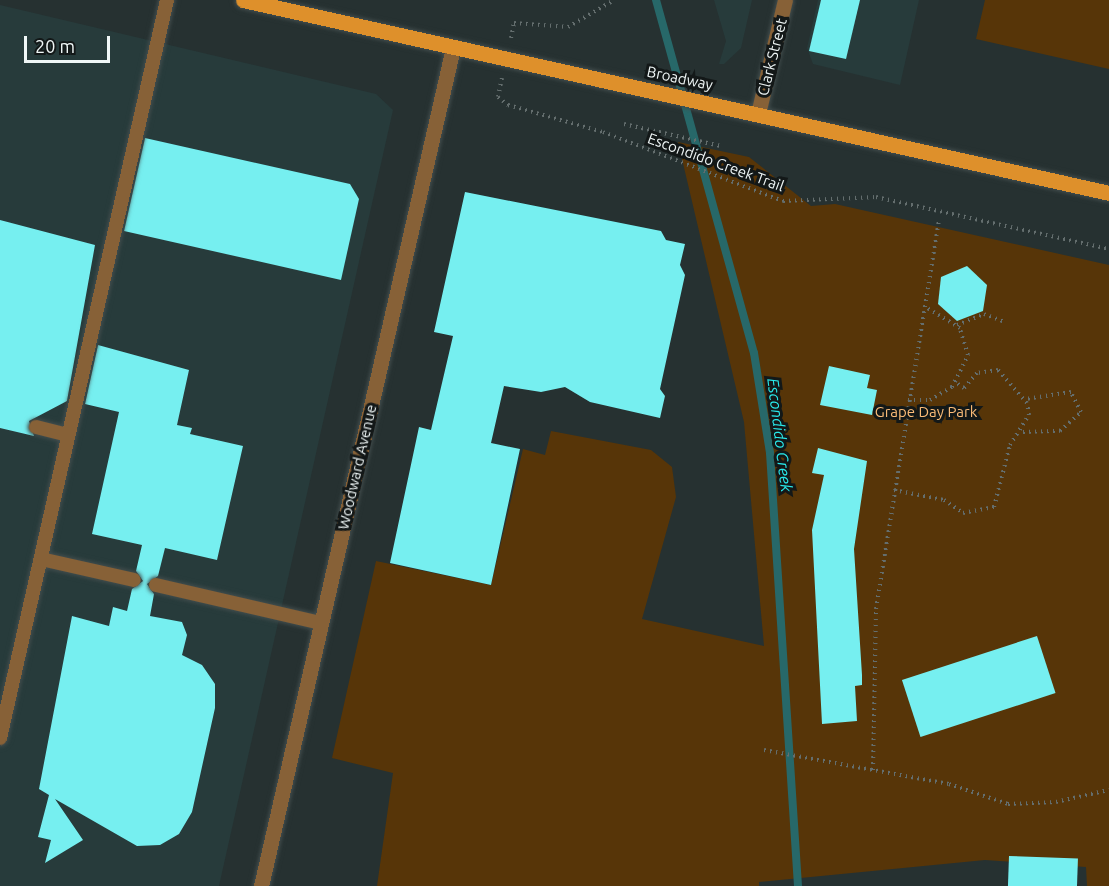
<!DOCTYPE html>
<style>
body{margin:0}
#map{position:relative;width:1109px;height:886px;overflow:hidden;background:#263131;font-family:Ubuntu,sans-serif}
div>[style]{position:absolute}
.built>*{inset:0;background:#273b3b}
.green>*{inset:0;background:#573508}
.stream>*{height:8px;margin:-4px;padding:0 4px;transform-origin:4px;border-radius:4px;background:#276869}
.building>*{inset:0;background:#76eff0;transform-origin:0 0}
.path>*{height:4px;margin-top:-2px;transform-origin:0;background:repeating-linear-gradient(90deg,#646e6e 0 1.5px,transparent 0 6px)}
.roads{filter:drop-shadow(0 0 2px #424d4d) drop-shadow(0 0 2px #424d4d)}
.service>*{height:14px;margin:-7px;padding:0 7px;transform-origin:7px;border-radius:7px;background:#876137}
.minor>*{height:15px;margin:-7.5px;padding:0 7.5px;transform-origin:7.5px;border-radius:7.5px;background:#876137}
.tertiary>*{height:15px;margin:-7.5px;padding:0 7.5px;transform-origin:7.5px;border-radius:7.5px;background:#876137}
.primary>*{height:15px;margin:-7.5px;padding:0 7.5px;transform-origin:7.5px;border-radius:7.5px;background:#de902b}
span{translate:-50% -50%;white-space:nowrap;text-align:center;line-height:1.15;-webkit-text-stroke:6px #131818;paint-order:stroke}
.street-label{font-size:15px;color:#eff6f6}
.park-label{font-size:15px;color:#fbbc78}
.water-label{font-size:16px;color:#29e9eb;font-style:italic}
.scale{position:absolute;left:24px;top:36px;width:86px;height:27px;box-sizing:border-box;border:3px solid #eff6f6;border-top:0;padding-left:8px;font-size:18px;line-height:21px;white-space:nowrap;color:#eff6f6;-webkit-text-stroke:4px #131818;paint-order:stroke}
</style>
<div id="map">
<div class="built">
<i style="clip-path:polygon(714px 0,752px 0,741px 48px,724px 64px,719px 64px,726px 41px)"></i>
<i style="clip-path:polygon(818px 0,919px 0,900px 85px,813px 64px,807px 48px)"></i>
<i style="clip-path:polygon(0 5px,376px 94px,393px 110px,219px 886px,0 886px)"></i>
</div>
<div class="green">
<i style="clip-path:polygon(985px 0,1109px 0,1109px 69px,976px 39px)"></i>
<i style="clip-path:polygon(678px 142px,749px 157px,811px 206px,835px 204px,1109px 265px,1109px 886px,1087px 886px,1086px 867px,985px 860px,759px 882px,759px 886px,377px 886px,393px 773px,332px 758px,376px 561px,491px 585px,523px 449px,545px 455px,551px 431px,651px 450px,672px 467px,676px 497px,642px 619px,764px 646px,744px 422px)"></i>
</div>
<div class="stream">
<i style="left:656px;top:0;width:366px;rotate:74.5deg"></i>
<i style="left:754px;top:353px;width:101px;rotate:80.9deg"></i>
<i style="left:770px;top:453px;width:434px;rotate:86.3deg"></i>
</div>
<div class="building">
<i style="clip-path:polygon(821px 0,860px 0,846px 59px,809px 51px)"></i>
<i style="clip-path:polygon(145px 138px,350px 184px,359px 199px,341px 280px,124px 231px)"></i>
<i style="clip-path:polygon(465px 192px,661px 231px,666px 240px,685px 244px,680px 265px,685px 275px,660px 389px,665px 396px,660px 418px,590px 402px,565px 387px,541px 392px,504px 386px,491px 443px,520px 449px,491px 585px,390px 563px,419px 427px,431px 430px,453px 336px,434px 332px)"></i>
<i style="clip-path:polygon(0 220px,95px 245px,67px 401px,29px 421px,34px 436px,0 428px)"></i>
<i style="clip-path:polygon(967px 266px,987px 285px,983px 311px,957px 321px,938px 304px,941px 277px)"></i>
<i style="clip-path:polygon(98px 345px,189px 370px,177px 425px,192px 428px,190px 434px,243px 446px,217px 560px,165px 548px,158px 576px,147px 584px,154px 594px,150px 616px,182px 622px,187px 635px,182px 655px,202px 665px,215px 684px,215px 708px,192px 812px,179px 834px,160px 845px,137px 846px,55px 799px,83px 840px,45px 863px,51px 840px,38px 837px,49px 795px,39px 789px,72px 616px,109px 626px,113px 607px,127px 611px,132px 589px,143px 581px,136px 571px,142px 545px,92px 534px,119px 412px,85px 404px)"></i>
<i style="clip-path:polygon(829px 366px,870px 375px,867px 388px,877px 390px,872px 415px,820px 405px)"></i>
<i style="clip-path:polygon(818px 448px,867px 461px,854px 549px,862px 675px,862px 685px,855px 686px,857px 721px,822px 724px,812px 530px,824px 475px,812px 473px)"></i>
<i style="left:1037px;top:636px;width:60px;height:142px;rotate:72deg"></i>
<i style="left:1009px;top:856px;width:69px;height:30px;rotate:2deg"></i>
</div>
<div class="path">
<i style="left:511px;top:38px;width:15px;rotate:-79deg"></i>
<i style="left:514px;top:23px;width:54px;rotate:4.2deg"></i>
<i style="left:568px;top:27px;width:53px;rotate:-30.4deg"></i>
<i style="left:502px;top:78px;width:19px;rotate:102deg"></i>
<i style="left:498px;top:97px;width:13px;rotate:39deg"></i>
<i style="left:508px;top:105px;width:99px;rotate:15.9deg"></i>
<i style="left:603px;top:132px;width:193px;rotate:21deg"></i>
<i style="left:783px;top:201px;width:93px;rotate:-2.5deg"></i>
<i style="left:876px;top:197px;width:239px;rotate:12.6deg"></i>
<i style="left:624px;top:124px;width:99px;rotate:12.8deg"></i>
<i style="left:957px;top:325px;width:29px;rotate:-22deg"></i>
<i style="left:984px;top:314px;width:22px;rotate:21deg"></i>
<i style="left:908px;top:400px;width:22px"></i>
<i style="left:930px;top:400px;width:26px;rotate:-31deg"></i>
<i style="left:952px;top:387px;width:36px;rotate:-63deg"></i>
<i style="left:968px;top:355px;width:28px;rotate:-107deg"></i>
<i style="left:960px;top:328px;width:42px;rotate:-148.6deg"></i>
<i style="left:1023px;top:432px;width:37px;rotate:-2deg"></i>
<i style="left:1060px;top:431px;width:28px;rotate:-42deg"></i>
<i style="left:1081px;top:412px;width:22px;rotate:-117deg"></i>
<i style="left:1071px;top:392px;width:46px;rotate:171.2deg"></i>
<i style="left:894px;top:490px;width:51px;rotate:11.3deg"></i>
<i style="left:944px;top:500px;width:23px;rotate:34deg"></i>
<i style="left:963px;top:513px;width:32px;rotate:-11deg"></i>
<i style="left:994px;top:507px;width:64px;rotate:-75.5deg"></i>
<i style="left:1010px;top:445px;width:36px;rotate:-58deg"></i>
<i style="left:1029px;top:415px;width:12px;rotate:-99deg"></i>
<i style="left:1027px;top:403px;width:44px;rotate:-131.3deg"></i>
<i style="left:998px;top:370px;width:21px;rotate:172deg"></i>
<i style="left:977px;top:373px;width:20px;rotate:131deg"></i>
<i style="left:964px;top:388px;width:11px;rotate:-146deg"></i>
<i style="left:764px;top:750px;width:188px;rotate:10.4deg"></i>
<i style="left:949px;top:784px;width:62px;rotate:18.7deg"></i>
<i style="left:1008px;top:804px;width:48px;rotate:-2.4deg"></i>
<i style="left:1056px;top:802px;width:54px;rotate:-12.8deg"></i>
<i style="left:873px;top:770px;width:161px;rotate:-88.9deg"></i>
<i style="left:876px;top:609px;width:392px;rotate:-80.8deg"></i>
</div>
<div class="roads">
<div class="service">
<i style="left:36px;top:427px;width:33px;rotate:14deg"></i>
<i style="left:41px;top:559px;width:95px;rotate:12.7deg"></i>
<i style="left:156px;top:585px;width:169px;rotate:13deg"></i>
<i style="left:0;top:738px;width:757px;rotate:-77.25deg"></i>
</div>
<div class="minor">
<i style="left:758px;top:114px;width:117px;rotate:-76.7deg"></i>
</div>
<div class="tertiary">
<i style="left:261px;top:886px;width:860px;rotate:-77.1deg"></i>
</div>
<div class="primary">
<i style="left:243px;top:0;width:887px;rotate:12.56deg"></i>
</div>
</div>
<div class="street-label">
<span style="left:772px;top:57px;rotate:-76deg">Clark Street</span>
<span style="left:680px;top:78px;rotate:12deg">Broadway</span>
<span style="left:716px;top:162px;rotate:20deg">Escondido Creek Trail</span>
<span style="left:357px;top:467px;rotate:-77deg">Woodward Avenue</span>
</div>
<div class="park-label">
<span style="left:926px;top:412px">Grape Day Park</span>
</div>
<div class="water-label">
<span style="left:780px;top:435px;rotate:83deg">Escondido Creek</span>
</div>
<div class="scale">20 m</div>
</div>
